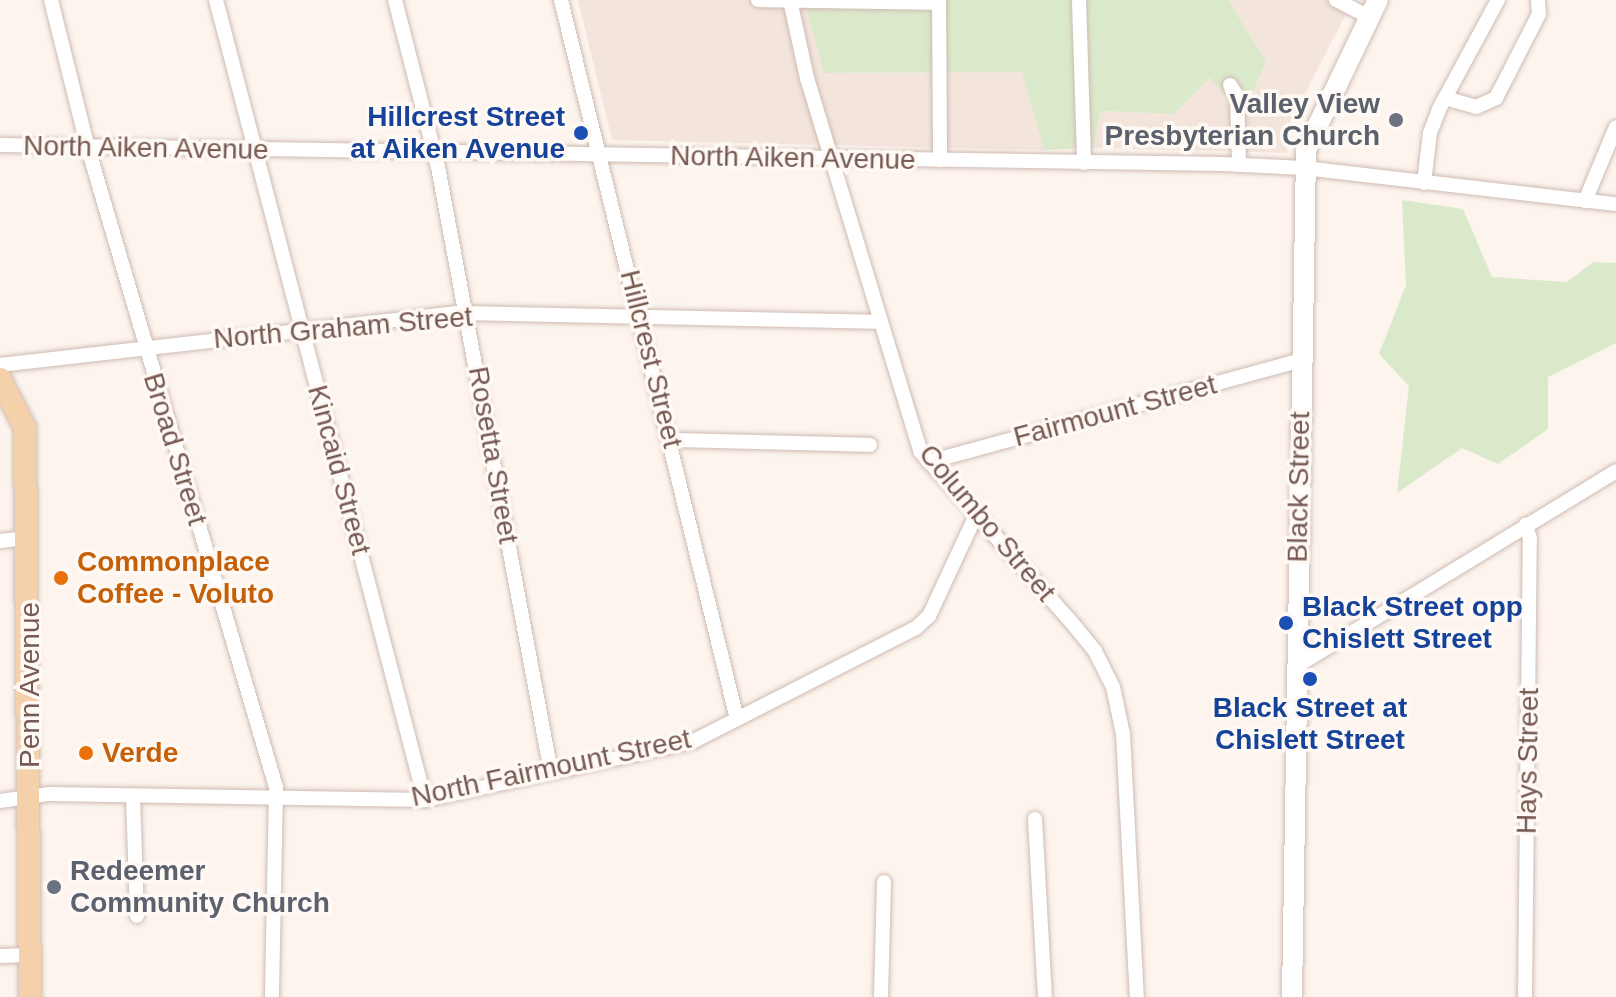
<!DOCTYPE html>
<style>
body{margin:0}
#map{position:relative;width:1616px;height:997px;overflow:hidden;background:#fcf4ed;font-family:Arial,sans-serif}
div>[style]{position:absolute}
.residential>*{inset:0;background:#f3e5dc}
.green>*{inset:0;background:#dbe9cb}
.roads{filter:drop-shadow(0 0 2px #cebbb2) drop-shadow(0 0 2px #cebbb2)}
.street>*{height:14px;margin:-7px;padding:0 7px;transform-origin:7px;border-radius:7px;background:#fff}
.secondary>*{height:20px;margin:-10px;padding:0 10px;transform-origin:10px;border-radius:10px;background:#fff}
.primary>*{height:22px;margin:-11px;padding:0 11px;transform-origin:11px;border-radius:11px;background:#f4d0ab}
.dots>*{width:22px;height:22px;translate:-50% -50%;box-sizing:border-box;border:4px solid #fef9f4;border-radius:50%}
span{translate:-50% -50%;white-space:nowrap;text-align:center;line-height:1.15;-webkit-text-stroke:7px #fef9f4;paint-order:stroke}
.worship-label{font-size:28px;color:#5b616d;font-weight:700}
.right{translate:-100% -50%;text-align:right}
.left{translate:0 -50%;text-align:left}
.transit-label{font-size:28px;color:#164399;font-weight:700}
.street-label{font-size:28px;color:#765950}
.food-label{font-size:28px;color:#c56008;font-weight:700}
</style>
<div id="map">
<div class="residential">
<i style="clip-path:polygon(578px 0,804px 0,825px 73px,1022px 72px,1044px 150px,612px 140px)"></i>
<i style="clip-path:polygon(1228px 0,1353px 0,1289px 125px,1287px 153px,1093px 148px,1101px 111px,1174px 114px,1210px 78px,1243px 117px,1266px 61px)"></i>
</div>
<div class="green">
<i style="clip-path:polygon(804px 0,1228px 0,1266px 61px,1243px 117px,1210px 78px,1174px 114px,1101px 111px,1093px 148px,1044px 150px,1022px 72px,824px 73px)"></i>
<i style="clip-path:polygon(1402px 200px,1463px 209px,1492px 277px,1567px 282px,1593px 262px,1616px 263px,1616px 343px,1548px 377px,1548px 429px,1498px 464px,1462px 448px,1397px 493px,1409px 386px,1379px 354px,1406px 285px)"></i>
</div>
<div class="roads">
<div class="street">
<i style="left:51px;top:0;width:153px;rotate:76deg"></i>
<i style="left:88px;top:148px;width:666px;rotate:73.61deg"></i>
<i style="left:276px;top:787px;width:210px;rotate:91.1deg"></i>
<i style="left:216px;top:0;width:827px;rotate:75.36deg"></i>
<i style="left:395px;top:0;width:172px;rotate:75.6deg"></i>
<i style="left:438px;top:167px;width:615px;rotate:79.42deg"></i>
<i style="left:561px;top:0;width:740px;rotate:76.25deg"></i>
<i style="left:758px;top:0;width:181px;rotate:0.9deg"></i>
<i style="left:790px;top:0;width:80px;rotate:77.7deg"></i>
<i style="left:807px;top:78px;width:390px;rotate:73.1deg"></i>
<i style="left:920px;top:451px;width:223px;rotate:48.5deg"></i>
<i style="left:1068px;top:618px;width:43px;rotate:50.7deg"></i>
<i style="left:1095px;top:651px;width:40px;rotate:63.4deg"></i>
<i style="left:1113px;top:687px;width:48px;rotate:78deg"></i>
<i style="left:1123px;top:734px;width:263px;rotate:87deg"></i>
<i style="left:939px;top:0;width:160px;rotate:89.6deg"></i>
<i style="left:1079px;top:0;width:163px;rotate:88.2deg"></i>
<i style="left:1336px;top:0;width:37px;rotate:27deg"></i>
<i style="left:1230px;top:85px;width:13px;rotate:58deg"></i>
<i style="left:1237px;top:96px;width:69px;rotate:88.3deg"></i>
<i style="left:1445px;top:98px;width:32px;rotate:16deg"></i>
<i style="left:1476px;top:107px;width:22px;rotate:-24deg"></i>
<i style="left:1496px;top:98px;width:94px;rotate:-62.9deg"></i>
<i style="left:1539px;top:14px;width:14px;rotate:-94deg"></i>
<i style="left:0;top:145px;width:1222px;rotate:0.89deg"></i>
<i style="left:1222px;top:164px;width:82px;rotate:2.8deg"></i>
<i style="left:1304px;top:168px;width:314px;rotate:6.6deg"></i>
<i style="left:1424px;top:183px;width:50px;rotate:-83.2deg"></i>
<i style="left:1430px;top:133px;width:26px;rotate:-69deg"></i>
<i style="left:1439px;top:109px;width:124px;rotate:-61.6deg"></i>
<i style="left:1585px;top:201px;width:80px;rotate:-67.3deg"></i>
<i style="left:0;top:365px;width:460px;rotate:-6.5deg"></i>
<i style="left:457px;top:313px;width:423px;rotate:1.2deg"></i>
<i style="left:672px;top:440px;width:198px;rotate:1.4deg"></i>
<i style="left:929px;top:462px;width:386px;rotate:-15.3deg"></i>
<i style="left:0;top:541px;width:28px;rotate:-6deg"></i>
<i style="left:1297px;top:666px;width:374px;rotate:-31.4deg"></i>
<i style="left:133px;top:796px;width:120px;rotate:88.1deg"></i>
<i style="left:0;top:801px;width:49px;rotate:-8.1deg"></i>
<i style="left:49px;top:794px;width:376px;rotate:0.9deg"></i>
<i style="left:425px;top:800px;width:273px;rotate:-12.3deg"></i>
<i style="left:692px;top:742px;width:251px;rotate:-27deg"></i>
<i style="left:916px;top:628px;width:18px;rotate:-43deg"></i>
<i style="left:929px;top:616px;width:111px;rotate:-65deg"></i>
<i style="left:1035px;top:819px;width:178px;rotate:86.8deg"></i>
<i style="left:0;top:956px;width:31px;rotate:-2deg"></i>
<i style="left:881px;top:997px;width:115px;rotate:-88.5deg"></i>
<i style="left:1525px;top:997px;width:458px;rotate:-89.4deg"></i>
<i style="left:1530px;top:539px;width:15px;rotate:-106deg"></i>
</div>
<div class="secondary">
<i style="left:1292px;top:997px;width:847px;rotate:-89.05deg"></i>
<i style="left:1306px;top:150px;width:166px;rotate:-64.4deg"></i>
</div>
<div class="primary">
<i style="left:0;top:379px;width:55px;rotate:63deg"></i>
<i style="left:25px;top:428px;width:569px;rotate:89.5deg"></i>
</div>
</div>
<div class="dots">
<i style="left:1396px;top:120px;background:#6b7280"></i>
<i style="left:581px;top:133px;background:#1a4fb4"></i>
<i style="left:61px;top:578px;background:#e8710a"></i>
<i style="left:1286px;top:623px;background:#1a4fb4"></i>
<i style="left:1310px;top:679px;background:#1a4fb4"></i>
<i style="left:86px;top:753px;background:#e8710a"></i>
<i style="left:54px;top:887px;background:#6b7280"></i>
</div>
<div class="worship-label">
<span class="right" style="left:1380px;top:120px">Valley View<br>Presbyterian Church</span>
<span class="left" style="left:70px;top:887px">Redeemer<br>Community Church</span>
</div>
<div class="transit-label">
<span class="right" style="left:565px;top:133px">Hillcrest Street<br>at Aiken Avenue</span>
<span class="left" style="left:1302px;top:623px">Black Street opp<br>Chislett Street</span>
<span style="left:1310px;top:724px">Black Street at<br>Chislett Street</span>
</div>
<div class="street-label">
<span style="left:146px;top:148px;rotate:1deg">North Aiken Avenue</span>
<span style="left:793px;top:158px;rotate:1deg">North Aiken Avenue</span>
<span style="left:343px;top:328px;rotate:-5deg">North Graham Street</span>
<span style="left:651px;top:359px;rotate:76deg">Hillcrest Street</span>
<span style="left:1115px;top:411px;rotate:-15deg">Fairmount Street</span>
<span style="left:175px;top:449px;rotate:73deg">Broad Street</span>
<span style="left:493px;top:455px;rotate:80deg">Rosetta Street</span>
<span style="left:339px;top:470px;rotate:75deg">Kincaid Street</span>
<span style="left:1299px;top:487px;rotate:-89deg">Black Street</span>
<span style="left:987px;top:523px;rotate:50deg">Columbo Street</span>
<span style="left:30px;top:685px;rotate:-90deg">Penn Avenue</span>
<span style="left:1528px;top:761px;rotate:-89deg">Hays Street</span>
<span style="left:551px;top:768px;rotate:-12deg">North Fairmount Street</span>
</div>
<div class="food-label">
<span class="left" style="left:77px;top:578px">Commonplace<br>Coffee - Voluto</span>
<span class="left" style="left:102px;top:753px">Verde</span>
</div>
</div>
